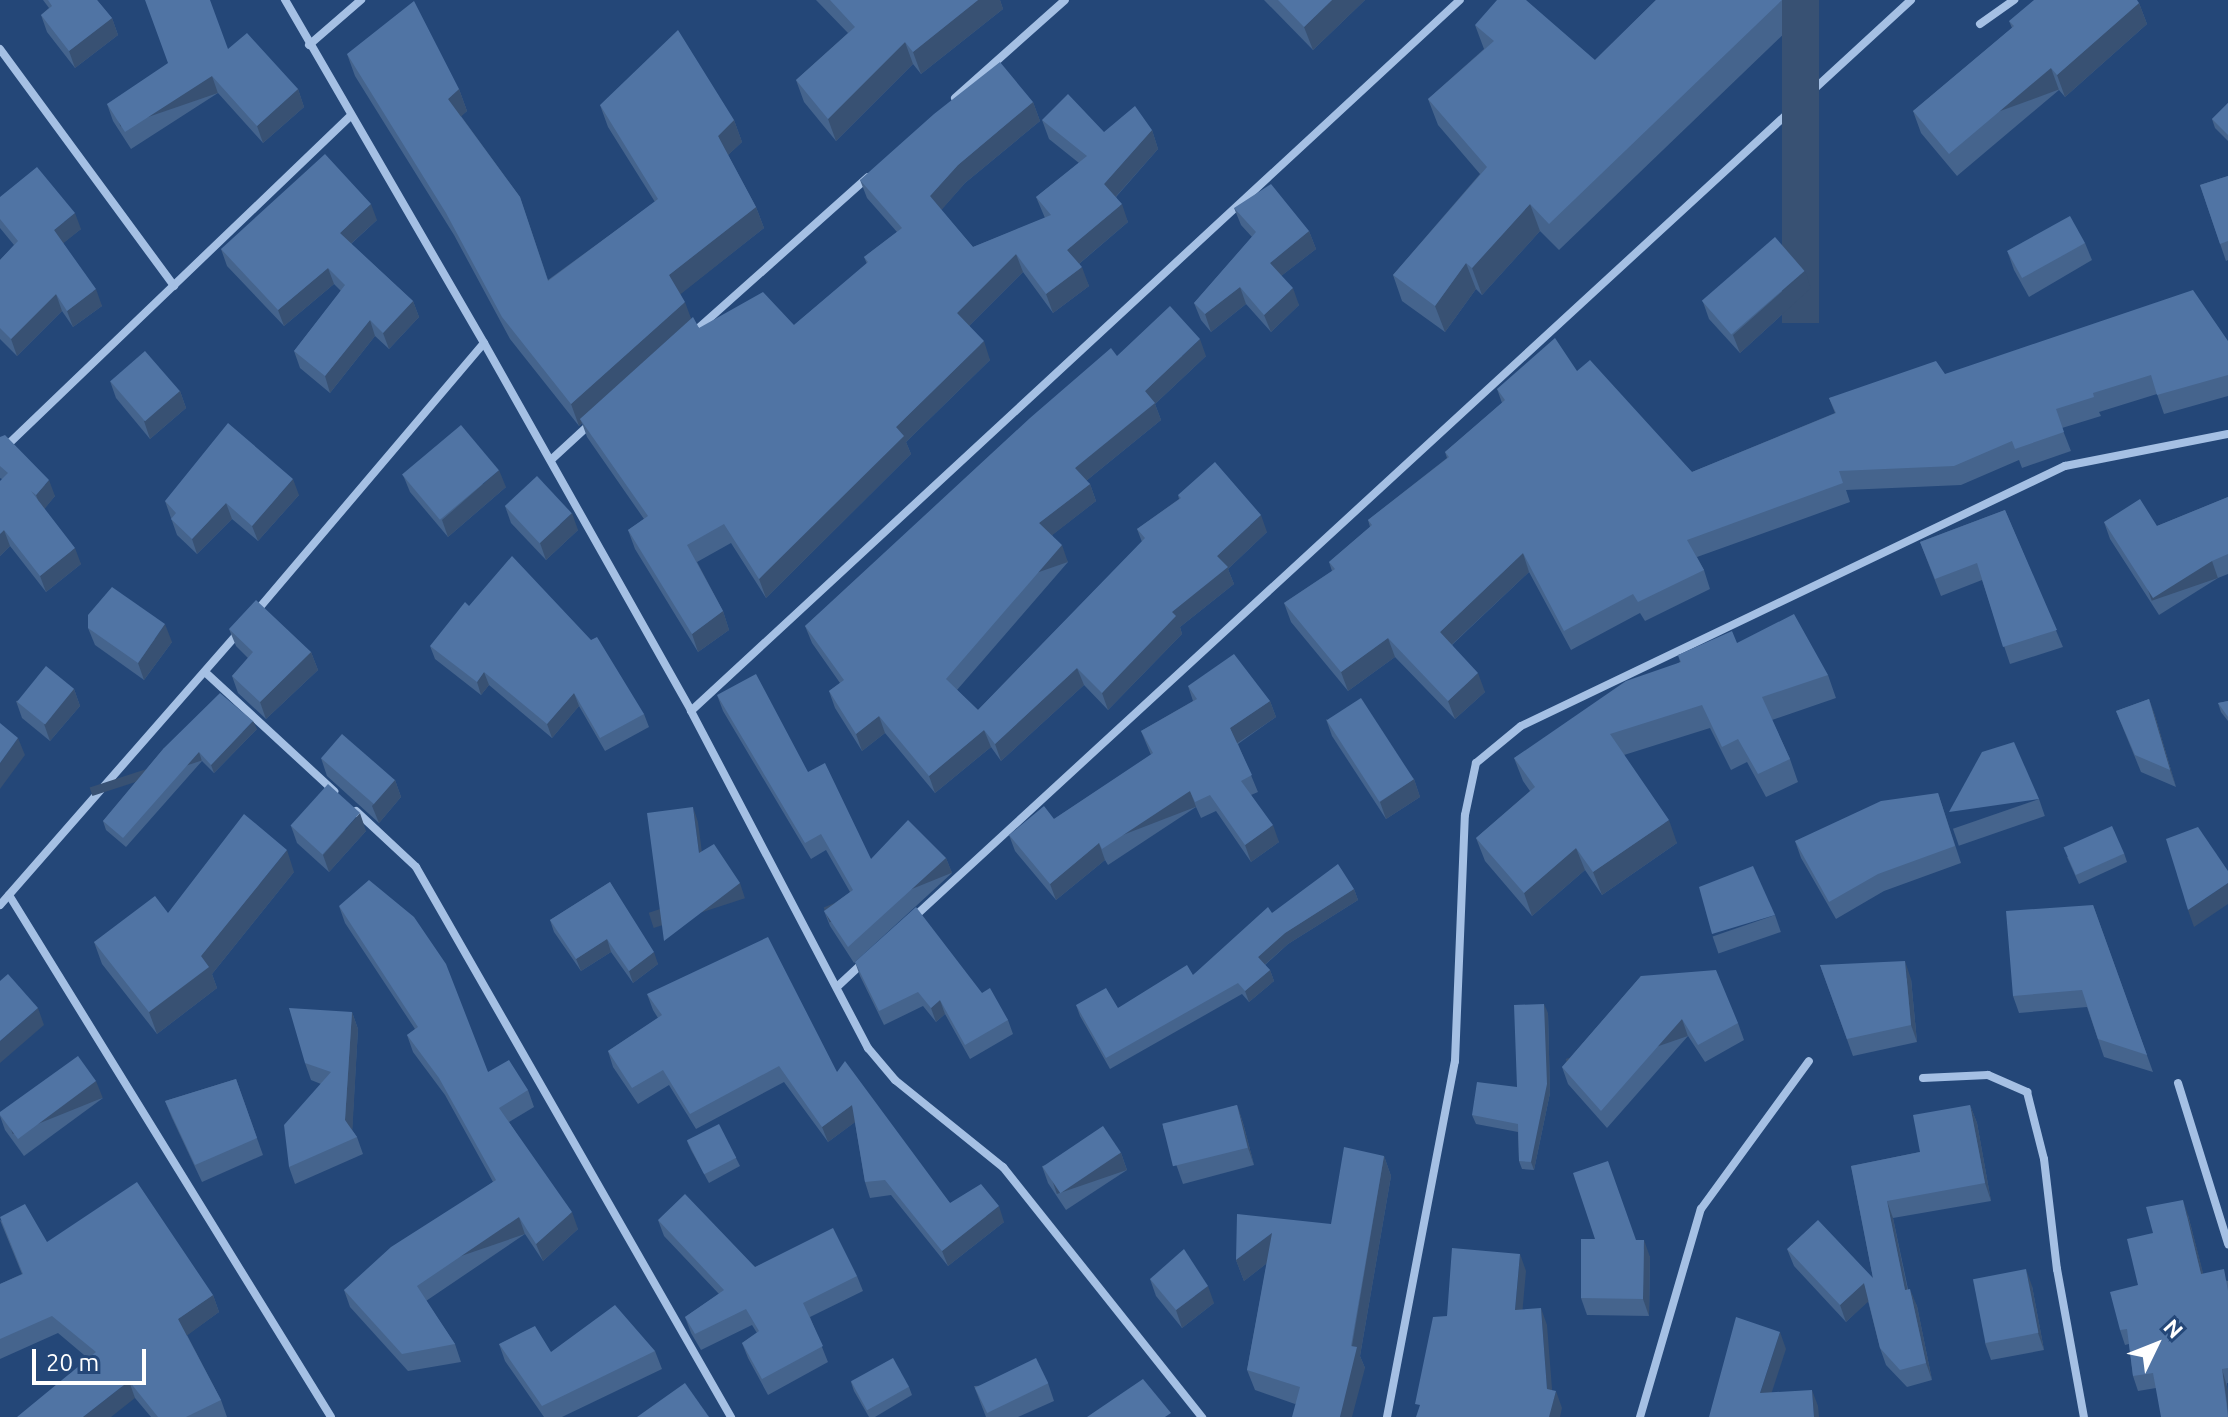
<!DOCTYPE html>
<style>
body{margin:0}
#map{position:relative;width:2228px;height:1417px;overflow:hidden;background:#244778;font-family:Ubuntu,sans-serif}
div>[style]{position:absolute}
.street>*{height:8px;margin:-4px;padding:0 4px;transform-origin:4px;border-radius:4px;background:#a5c0e4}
.wall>*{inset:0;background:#45648d;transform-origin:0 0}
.shaded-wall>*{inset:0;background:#385173;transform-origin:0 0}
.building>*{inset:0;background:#5074a4;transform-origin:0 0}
span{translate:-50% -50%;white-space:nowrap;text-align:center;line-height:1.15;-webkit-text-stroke:6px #244778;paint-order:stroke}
.north{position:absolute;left:2116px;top:1305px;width:80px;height:80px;-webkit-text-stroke:6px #244778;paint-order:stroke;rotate:47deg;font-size:22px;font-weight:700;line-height:32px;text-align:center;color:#fff}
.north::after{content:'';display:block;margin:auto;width:28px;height:36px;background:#fff;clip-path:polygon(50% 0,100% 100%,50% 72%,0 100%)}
.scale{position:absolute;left:32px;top:1349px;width:114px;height:36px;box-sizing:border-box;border:4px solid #fff;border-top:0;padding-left:10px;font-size:24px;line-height:28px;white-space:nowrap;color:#fff;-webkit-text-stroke:6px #244778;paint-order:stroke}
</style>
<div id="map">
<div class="street">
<i style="left:1980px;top:24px;width:42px;rotate:-35.2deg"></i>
<i style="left:309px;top:45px;width:69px;rotate:-40.9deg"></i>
<i style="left:0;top:49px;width:294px;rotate:53.7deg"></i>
<i style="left:955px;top:98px;width:147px;rotate:-41.7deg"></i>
<i style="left:693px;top:333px;width:234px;rotate:-41.7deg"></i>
<i style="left:484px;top:343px;width:422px;rotate:60.6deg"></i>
<i style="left:691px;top:711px;width:381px;rotate:62.3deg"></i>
<i style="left:868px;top:1048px;width:42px;rotate:49.8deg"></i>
<i style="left:895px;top:1080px;width:139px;rotate:38.9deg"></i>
<i style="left:1003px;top:1167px;width:320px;rotate:51.5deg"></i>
<i style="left:0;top:452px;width:484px;rotate:-43.8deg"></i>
<i style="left:552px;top:459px;width:52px;rotate:-42.6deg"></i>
<i style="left:255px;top:613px;width:354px;rotate:-49.7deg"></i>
<i style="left:484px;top:343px;width:397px;rotate:-120.1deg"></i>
<i style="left:205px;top:672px;width:176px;rotate:42.7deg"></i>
<i style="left:691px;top:711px;width:1047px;rotate:-42.76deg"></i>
<i style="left:356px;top:811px;width:82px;rotate:43deg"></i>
<i style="left:416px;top:867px;width:634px;rotate:60.2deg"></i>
<i style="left:9px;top:895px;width:613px;rotate:58.33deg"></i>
<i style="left:0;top:905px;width:361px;rotate:-48.8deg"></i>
<i style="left:913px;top:918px;width:1356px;rotate:-42.61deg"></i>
<i style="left:838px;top:986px;width:35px;rotate:-43deg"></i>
<i style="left:1923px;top:1078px;width:65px;rotate:-2.6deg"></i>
<i style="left:1988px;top:1075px;width:43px;rotate:23.6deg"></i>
<i style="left:2027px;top:1092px;width:69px;rotate:75.8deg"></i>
<i style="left:2044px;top:1159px;width:111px;rotate:83.3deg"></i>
<i style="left:2057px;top:1269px;width:150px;rotate:79.7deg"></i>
<i style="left:2178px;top:1083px;width:169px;rotate:72.7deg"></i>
<i style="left:1387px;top:1417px;width:362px;rotate:-79.2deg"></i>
<i style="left:1455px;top:1061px;width:246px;rotate:-87.7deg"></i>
<i style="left:1465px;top:815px;width:53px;rotate:-78.1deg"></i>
<i style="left:1476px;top:763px;width:58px;rotate:-39.4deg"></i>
<i style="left:1521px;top:726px;width:603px;rotate:-25.55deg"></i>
<i style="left:2065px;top:466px;width:166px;rotate:-11.1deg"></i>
<i style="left:1640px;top:1417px;width:217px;rotate:-73.7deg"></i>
<i style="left:1701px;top:1209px;width:183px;rotate:-53.9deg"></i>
</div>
<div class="wall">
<i style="clip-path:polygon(43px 0,97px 0,112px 18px,118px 35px,75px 68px,47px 32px,41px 15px,49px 8px)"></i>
<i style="clip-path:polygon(816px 0,1000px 0,1003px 9px,921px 74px,913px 64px,836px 141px,804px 102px,796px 80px,848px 33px)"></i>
<i style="clip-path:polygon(1264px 0,1365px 0,1313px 50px)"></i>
<i style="clip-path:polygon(1656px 0,1819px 0,1559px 250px,1540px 231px,1482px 295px,1476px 289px,1445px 332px,1402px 301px,1393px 275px,1480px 174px,1438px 125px,1428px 99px,1484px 49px,1475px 25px,1595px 60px)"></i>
<i style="clip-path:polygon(2139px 3px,2147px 24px,2065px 97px,2059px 90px,1957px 176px,1921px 133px,1913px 111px,2012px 28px,2009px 21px)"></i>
<i style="clip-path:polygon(228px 49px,298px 89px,304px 107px,263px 143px,218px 93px,131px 149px,113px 121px,107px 104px)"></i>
<i style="clip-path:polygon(347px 54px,459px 89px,467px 111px,461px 116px,520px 197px,548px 280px,655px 202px,608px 127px,600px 105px,734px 120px,742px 142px,728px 155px,756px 207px,764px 228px,680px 294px,691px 319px,699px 328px,794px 325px,867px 264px,864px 257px,897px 232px,867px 198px,860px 180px,1033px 102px,1040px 121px,965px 183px,941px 210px,973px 247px,1045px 218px,1036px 197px,1079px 163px,1049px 139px,1042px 120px,1104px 132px,1152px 130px,1158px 149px,1116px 197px,1128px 222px,1079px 264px,1089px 286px,1053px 313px,1023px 272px,969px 326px,990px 360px,906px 442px,911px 454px,766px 598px,731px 543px,697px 562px,723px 611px,729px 630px,698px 652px,635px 549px,628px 530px,644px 519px,587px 437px,582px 423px,579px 426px,510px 339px,454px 235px,355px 76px)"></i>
<i style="clip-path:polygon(2228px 103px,2228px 141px,2215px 128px,2212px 119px)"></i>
<i style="clip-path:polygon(2228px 176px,2228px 260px,2226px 261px,2200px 185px)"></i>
<i style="clip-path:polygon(0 197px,81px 229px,63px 243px,102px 306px,73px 327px,62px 311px,17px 356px,0 339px,0 260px,14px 245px,0 228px)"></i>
<i style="clip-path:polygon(1234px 208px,1309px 231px,1316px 249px,1281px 276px,1299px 305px,1271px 332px,1246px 304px,1211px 332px,1201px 320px,1194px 303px,1252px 237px,1241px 225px)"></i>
<i style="clip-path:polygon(377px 220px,351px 244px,413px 301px,419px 317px,389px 349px,375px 336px,330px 393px,300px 368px,294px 351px,341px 291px,334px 284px,284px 326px,227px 266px,221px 249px)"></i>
<i style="clip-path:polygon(2085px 243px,2092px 260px,2029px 297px,2014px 270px,2008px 253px)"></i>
<i style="clip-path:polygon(1805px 271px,1811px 288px,1740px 353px,1709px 319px,1703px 302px)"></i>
<i style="clip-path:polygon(2228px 341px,2228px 396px,2164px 414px,2157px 394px,2099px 412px,2101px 416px,2062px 428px,2071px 451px,2022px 468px,2019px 460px,1961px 485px,1846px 490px,1850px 502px,1697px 557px,1704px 570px,1710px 589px,1645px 621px,1640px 613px,1571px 650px,1529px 572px,1452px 645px,1485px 692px,1455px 719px,1395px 657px,1348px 691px,1291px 622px,1284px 603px,1332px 571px,1329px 562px,1370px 527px,1368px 520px,1447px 458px,1445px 452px,1502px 403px,1497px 389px,1577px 371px,1692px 472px,1835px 413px,1829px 398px,1945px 374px)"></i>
<i style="clip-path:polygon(1117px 356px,1206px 356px,1155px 404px,1161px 420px,1086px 481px,1090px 484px,1096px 501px,1052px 535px,1068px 562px,957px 690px,978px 710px,1142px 542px,1137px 529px,1179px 499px,1178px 495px,1267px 532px,1228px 569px,1234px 584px,1180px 627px,1182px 634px,1108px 710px,1084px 685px,1001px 761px,991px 747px,935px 793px,885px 733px,862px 751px,835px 708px,829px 691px,840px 683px,812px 643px,805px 626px)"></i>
<i style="clip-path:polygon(110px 381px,180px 391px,186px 408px,150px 439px,116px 398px)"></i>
<i style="clip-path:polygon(0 437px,55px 496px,44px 509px,81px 564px,46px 592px,10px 546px,0 556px,2px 479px,0 478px)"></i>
<i style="clip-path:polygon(403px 475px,506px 487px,448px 537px,410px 492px)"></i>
<i style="clip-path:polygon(299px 495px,258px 541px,232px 519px,197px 554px,177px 535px,165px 501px)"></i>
<i style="clip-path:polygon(2228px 497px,2228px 574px,2218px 578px,2159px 615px,2110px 539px,2104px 522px,2157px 526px)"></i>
<i style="clip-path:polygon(505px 506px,578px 530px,546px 560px,511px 523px)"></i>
<i style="clip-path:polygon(2005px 510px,2063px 647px,2010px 664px,1982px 580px,1941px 596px,1920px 542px)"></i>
<i style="clip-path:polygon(88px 628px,172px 642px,144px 680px,95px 645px)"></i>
<i style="clip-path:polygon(229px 629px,311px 652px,318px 670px,266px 719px,238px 693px,232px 676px,248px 658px,236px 646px)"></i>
<i style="clip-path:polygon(1737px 643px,1828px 675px,1836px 698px,1772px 720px,1790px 759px,1798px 782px,1766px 797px,1747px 762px,1731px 770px,1710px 728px,1624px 755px,1677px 843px,1602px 895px,1585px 870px,1532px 916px,1485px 861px,1476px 838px,1530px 791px,1523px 781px,1514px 758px,1680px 662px,1678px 655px)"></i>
<i style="clip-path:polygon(430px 646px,644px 714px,649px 727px,605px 751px,579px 706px,552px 738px,489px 685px,481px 695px,435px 659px)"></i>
<i style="clip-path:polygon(1188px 686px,1270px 701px,1276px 717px,1238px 744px,1258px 792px,1251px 795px,1279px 842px,1251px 862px,1216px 811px,1201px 818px,1196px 807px,1108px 865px,1105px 860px,1056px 900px,1015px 851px,1009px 835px,1054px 819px,1151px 755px,1141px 731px,1193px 701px)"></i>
<i style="clip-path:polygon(74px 689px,80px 706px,50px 741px,22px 718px,16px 701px)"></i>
<i style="clip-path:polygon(717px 695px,808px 772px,871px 859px,946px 858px,952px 873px,854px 963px,830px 926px,824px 911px,850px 892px,826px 850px,811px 859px,723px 711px)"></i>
<i style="clip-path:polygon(2149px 699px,2155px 716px,2176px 787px,2141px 772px,2116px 711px)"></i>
<i style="clip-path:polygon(2228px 701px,2228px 721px,2221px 712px,2218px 703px)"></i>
<i style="clip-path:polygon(1326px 719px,1414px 779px,1420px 797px,1386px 819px,1332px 736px)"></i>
<i style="clip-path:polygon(257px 729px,214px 773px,202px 761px,126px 847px,106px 830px,103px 821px,164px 748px)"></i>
<i style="clip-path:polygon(321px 758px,395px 780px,401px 797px,379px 823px,327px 776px)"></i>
<i style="clip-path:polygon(1938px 793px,1961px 863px,1884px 891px,1836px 919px,1801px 858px,1795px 841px)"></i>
<i style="left:2039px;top:799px;width:18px;height:91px;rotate:71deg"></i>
<i style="clip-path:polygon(291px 826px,366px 831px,329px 872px,297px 843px)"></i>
<i style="clip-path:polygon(2124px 853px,2127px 862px,2079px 884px,2067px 857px)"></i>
<i style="clip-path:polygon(294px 872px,212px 974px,217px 988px,157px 1034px,102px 964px,94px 942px,168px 913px)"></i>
<i style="clip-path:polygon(610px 882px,658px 964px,633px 983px,611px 952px,581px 971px,554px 932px,550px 920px)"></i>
<i style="clip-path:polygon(1354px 889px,1358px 900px,1288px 944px,1265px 965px,1270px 970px,1274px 981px,1249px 1002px,1242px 994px,1110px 1069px,1080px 1016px,1076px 1005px,1118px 1008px,1193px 975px,1272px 913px)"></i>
<i style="clip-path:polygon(2093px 905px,2153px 1072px,2104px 1057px,2087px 1007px,2019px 1013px,2013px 996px)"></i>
<i style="clip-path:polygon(339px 906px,488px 1072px,528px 1090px,534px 1107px,509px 1122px,578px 1229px,543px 1261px,525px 1234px,426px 1301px,455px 1344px,461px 1362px,408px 1371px,350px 1307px,344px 1290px,493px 1182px,445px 1095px,413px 1052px,407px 1035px,415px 1029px,345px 923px)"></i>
<i style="left:1775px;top:915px;width:18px;height:66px;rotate:71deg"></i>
<i style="clip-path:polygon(855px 962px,982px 993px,1008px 1020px,1013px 1034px,970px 1059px,945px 1014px,936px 1022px,923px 1006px,884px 1025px,860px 976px)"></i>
<i style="clip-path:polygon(1820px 965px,1911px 979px,1917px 1042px,1853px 1056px)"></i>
<i style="clip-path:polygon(1641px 976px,1738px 1023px,1744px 1040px,1705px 1062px,1688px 1036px,1607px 1128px,1568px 1084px,1562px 1067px)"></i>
<i style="clip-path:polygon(647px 994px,837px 1072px,950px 1203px,1004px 1222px,948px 1266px,891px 1195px,870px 1198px,865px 1182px,855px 1122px,828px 1142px,784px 1082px,696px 1129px,669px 1085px,638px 1104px,613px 1067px,608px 1051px,658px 1018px,653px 1010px)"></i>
<i style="clip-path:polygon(352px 1012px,358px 1029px,352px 1130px,357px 1137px,363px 1154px,295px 1184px,289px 1167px,321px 1084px,311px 1080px,305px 1063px)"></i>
<i style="clip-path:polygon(1548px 1013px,1550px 1093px,1534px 1170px,1522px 1169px,1519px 1161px,1518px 1132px,1476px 1124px,1472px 1115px,1517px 1087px)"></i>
<i style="clip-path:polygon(236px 1079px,263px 1155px,202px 1182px,172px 1118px,165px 1101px)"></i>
<i style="clip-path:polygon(103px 1098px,24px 1156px,5px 1130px,0 1116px,0 1112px)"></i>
<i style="clip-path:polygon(1237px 1105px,1243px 1123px,1254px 1165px,1183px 1184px,1163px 1127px)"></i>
<i style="clip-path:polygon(1970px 1105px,1977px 1123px,1991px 1201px,1893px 1218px,1908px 1289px,1917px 1306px,1932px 1380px,1907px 1387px,1886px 1365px,1880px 1348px,1868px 1301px,1846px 1322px,1794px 1266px,1787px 1249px,1873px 1278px,1851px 1166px,1920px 1152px)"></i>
<i style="clip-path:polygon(687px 1141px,736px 1158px,740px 1166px,709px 1183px,691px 1150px)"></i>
<i style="clip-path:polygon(1121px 1153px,1127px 1170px,1066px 1210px,1048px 1183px,1042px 1166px)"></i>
<i style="clip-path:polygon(1384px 1156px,1391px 1176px,1360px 1356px,1365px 1368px,1295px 1404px,1255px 1390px,1247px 1370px,1267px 1263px,1244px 1281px,1236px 1260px,1331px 1224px)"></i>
<i style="clip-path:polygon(2188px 1215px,2203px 1274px,2228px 1281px,2228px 1383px,2227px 1383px,2228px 1417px,2156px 1388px,2138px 1391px,2133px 1376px,2129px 1344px,2125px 1345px,2120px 1330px,2138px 1285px,2153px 1233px)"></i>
<i style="clip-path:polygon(0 1220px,47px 1242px,213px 1295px,219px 1312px,187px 1335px,221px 1400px,227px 1417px,151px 1417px,135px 1398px,58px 1333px,0 1359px,0 1284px,22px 1274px)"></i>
<i style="clip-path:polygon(658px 1220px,755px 1267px,857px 1276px,863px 1291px,810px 1317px,828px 1362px,768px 1395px,748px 1358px,742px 1343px,757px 1333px,752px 1325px,701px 1350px,691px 1333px,685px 1317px,719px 1294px,664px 1236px)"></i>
<i style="clip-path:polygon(1636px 1240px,1650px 1257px,1649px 1316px,1587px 1315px,1581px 1298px)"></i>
<i style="clip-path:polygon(1150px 1279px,1214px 1303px,1182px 1328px,1156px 1296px)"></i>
<i style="clip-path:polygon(2032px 1286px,2044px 1350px,1991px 1360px,1985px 1343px)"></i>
<i style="clip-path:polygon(499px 1344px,551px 1352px,655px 1351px,662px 1369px,562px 1417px,544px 1417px,505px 1361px)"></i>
<i style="clip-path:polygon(851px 1382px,909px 1387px,912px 1395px,875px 1417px,869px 1417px,854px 1391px)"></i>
<i style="clip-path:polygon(1048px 1383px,1054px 1401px,1018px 1417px,986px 1417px,974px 1386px)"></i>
</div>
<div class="shaded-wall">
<i style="clip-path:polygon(978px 0,1000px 0,1003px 9px,921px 74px,913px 52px)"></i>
<i style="clip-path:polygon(1332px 0,1365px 0,1313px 50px,1304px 27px)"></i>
<i style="left:1782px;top:0;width:37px;height:323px"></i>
<i style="clip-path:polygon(2139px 3px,2147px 24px,2065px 97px,2057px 75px)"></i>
<i style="clip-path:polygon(112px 18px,118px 35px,75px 68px,69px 51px)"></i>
<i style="clip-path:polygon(905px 42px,913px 64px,836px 141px,828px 119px)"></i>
<i style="left:2051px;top:68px;width:23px;height:133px;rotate:70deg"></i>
<i style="left:212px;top:76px;width:18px;height:103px;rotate:71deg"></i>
<i style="clip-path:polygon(298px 89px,304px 107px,263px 143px,257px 126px)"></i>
<i style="clip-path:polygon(459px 89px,467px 111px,456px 121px,448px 99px)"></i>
<i style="clip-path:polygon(1033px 102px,1040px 121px,965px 183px,937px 215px,930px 196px,958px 165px)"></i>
<i style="clip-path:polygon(734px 120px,742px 142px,726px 157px,718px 136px)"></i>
<i style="clip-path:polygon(1152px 130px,1158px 149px,1111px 202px,1104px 184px)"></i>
<i style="clip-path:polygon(371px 204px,377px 220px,345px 249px,340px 233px)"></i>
<i style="clip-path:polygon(1122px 204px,1128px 222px,1074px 268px,1067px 250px)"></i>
<i style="clip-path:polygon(1530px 204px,1540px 231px,1482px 295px,1472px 268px)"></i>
<i style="clip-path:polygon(756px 207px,764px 228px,677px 297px,669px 275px)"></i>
<i style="clip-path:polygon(75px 213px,81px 229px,60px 246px,54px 230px)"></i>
<i style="clip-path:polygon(1309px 231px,1316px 249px,1276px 280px,1270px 263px)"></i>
<i style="clip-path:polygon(1016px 254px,1023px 272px,964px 331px,957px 313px)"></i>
<i style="clip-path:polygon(1466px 263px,1476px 289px,1445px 332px,1435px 306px)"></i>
<i style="clip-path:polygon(1082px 267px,1089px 286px,1053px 313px,1046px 294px)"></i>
<i style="clip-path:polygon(328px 268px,334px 284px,284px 326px,278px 310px)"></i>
<i style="clip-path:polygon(1805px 271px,1811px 288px,1740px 353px,1733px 335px)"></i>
<i style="clip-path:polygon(1240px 287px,1246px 304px,1211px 332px,1205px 314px)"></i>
<i style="clip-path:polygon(1293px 288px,1299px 305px,1271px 332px,1264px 315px)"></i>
<i style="clip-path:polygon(96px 289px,102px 306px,73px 327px,67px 311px)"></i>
<i style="clip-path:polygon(56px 294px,62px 311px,17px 356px,11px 339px)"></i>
<i style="clip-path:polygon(413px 301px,419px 317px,389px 349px,383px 333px)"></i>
<i style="clip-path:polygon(685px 302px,693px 324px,580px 419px,582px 423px,579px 426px,571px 404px)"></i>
<i style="clip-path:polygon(370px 320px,375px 336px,330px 393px,325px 376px)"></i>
<i style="clip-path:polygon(1200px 339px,1206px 356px,1155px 404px,1161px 420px,1081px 485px,1075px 468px,1145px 391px)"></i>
<i style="clip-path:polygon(984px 341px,990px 360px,906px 442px,911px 454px,766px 598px,759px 579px,896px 427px)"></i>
<i style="clip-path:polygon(180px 391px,186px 408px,150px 439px,144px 421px)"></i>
<i style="clip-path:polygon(499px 470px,506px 487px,448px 537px,442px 520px)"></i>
<i style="clip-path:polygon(293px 479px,299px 495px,258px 541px,252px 526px)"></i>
<i style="clip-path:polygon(49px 480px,55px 496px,42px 512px,36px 495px)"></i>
<i style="clip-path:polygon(1090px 484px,1096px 501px,1046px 540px,1039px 523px)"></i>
<i style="clip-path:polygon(226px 503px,232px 519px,197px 554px,192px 539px)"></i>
<i style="clip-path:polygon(572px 513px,578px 530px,546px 560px,540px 543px)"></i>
<i style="clip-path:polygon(1261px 515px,1267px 532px,1228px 569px,1234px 584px,1180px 627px,1182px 634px,1108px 710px,1102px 693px,1217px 556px)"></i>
<i style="clip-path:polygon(4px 530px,10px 546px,0 556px,0 534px)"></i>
<i style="left:1062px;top:545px;width:18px;height:177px;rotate:71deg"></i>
<i style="clip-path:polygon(75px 548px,81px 564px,46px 592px,40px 576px)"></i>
<i style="clip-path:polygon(1523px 553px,1529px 572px,1446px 650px,1440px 632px)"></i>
<i style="left:2212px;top:561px;width:18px;height:70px;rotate:71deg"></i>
<i style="clip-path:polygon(723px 611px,729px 630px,698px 652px,692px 634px)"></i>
<i style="clip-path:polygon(165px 624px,172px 642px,144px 680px,138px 663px)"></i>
<i style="clip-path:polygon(1388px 638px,1395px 657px,1348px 691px,1341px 672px)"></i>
<i style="clip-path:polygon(311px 652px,318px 670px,266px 719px,260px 702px)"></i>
<i style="clip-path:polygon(1077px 668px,1084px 685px,1001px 761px,995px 744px)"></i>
<i style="clip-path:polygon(484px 672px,489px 685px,481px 695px,477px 682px)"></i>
<i style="clip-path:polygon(1478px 673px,1485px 692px,1455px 719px,1448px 701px)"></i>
<i style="clip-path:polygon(74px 689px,80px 706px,50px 741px,44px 724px)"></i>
<i style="clip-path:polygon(574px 693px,579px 706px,552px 738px,547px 724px)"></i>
<i style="clip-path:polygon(2149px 699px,2155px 716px,2176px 787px,2170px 770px)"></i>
<i style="clip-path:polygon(1270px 701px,1276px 717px,1236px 744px,1230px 728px)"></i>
<i style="clip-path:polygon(879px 716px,885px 733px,862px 751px,856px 734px)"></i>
<i style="clip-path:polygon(253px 721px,257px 729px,214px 773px,211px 765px)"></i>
<i style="clip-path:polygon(984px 730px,991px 747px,935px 793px,929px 776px)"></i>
<i style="clip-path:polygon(18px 738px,25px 755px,0 789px,0 763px)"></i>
<i style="left:199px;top:752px;width:9px;height:115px;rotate:72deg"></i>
<i style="clip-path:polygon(1414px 779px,1420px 797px,1386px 819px,1380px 802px)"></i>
<i style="clip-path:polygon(395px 780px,401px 797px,379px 823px,372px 806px)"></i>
<i style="left:1190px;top:791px;width:17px;height:105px;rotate:69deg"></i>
<i style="clip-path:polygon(693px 807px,698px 822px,704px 868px,699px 853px)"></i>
<i style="clip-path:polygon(360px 813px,366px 831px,329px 872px,323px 855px)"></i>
<i style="clip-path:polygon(1669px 820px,1677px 843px,1602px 895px,1593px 872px)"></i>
<i style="clip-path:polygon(1273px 825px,1279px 842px,1251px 862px,1245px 845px)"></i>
<i style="clip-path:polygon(1099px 843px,1105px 860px,1056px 900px,1050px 884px)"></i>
<i style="clip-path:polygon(1576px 848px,1585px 870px,1532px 916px,1524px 893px)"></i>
<i style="clip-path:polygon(287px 850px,294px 872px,212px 974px,217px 988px,157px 1034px,149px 1012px,201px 956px)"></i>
<i style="left:946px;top:858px;width:16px;height:132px;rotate:68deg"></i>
<i style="left:740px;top:883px;width:16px;height:96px;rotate:72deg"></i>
<i style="clip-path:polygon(2228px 883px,2228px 904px,2194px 927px,2188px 910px)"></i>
<i style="clip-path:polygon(1354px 889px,1358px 900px,1288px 944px,1262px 967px,1258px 957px,1285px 933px)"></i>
<i style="clip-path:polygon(607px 939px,611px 952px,581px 971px,576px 959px)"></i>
<i style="clip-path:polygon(654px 952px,658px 964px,633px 983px,629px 971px)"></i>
<i style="clip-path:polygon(1905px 961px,1911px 979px,1917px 1042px,1911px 1025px)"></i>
<i style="clip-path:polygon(1270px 970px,1274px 981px,1249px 1002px,1245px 991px)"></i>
<i style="clip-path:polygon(940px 1000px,945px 1014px,936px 1022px,931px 1008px)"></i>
<i style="clip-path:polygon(1544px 1004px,1548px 1013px,1550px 1093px,1534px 1170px,1531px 1162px)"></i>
<i style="clip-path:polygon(38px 1008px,44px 1025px,0 1063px,0 1041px)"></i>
<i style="clip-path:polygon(352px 1012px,358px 1029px,352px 1137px,345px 1120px)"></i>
<i style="left:1682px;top:1019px;width:18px;height:123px;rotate:71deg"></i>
<i style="left:96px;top:1081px;width:18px;height:97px;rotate:68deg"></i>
<i style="clip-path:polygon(852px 1105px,858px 1120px,828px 1142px,822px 1127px)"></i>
<i style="clip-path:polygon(1237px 1105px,1243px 1123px,1254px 1165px,1248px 1148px)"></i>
<i style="clip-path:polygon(1970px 1105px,1977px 1123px,1991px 1201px,1985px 1183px)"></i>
<i style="left:1121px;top:1153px;width:18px;height:74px;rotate:71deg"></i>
<i style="clip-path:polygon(1384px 1156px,1391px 1176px,1360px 1356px,1365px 1368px,1352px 1417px,1340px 1417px)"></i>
<i style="clip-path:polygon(2183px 1200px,2188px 1215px,2207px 1288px,2201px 1274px)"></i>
<i style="clip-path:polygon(1887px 1201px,1893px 1218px,1911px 1307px,1905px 1290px)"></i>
<i style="clip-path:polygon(999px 1206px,1004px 1222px,948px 1266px,942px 1251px)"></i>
<i style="clip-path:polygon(572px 1212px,578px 1229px,543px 1261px,536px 1244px)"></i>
<i style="left:519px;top:1217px;width:18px;height:123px;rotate:71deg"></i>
<i style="clip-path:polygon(1272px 1233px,1280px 1253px,1244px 1281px,1236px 1260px)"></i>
<i style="clip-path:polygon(1644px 1240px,1650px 1257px,1649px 1316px,1643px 1299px)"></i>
<i style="clip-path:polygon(1520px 1254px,1526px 1271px,1521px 1327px,1515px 1310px)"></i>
<i style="clip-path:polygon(2026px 1269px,2032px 1286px,2044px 1350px,2038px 1333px)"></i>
<i style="clip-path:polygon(1864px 1283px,1870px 1300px,1846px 1322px,1840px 1305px)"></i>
<i style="clip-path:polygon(1208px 1286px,1214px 1303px,1182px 1328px,1176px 1310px)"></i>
<i style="clip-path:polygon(1910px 1289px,1917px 1306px,1932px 1380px,1926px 1363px)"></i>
<i style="clip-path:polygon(213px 1295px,219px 1312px,185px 1337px,178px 1319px)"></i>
<i style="clip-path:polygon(1541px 1308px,1547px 1325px,1553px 1401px,1556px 1391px,1562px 1408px,1560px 1417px,1549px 1417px)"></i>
<i style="clip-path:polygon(1780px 1332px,1786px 1349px,1766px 1410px,1760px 1393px)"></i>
<i style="clip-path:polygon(2222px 1369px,2228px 1390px,2228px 1410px)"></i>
<i style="clip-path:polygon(129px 1381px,135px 1398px,111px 1417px,83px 1417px)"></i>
<i style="clip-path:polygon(1812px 1390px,1818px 1406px,1819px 1417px,1814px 1417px)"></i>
</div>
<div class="building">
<i style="clip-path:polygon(48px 0,97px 0,112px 18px,69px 51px,41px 15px,52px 6px)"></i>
<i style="clip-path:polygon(145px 0,210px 0,228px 49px,247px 33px,298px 89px,257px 126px,212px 76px,125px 132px,107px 104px,168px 63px)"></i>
<i style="clip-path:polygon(830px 0,978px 0,913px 52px,905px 42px,828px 119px,796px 80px,855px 27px)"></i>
<i style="clip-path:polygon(1278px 0,1332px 0,1304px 27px)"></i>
<i style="clip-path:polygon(1497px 0,1526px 0,1595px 60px,1656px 0,1782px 0,1549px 224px,1530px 204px,1472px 268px,1466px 263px,1435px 306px,1393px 275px,1487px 167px,1428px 99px,1494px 41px,1475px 25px)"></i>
<i style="clip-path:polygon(2034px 0,2137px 0,2139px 3px,2057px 75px,2051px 68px,1949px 154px,1913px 111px,2014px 26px,2009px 21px)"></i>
<i style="clip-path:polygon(414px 1px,459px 89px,448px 99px,520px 197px,548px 281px,658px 199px,600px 105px,678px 30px,734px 120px,718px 136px,756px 207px,669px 275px,685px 302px,571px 404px,502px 317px,446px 213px,347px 54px)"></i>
<i style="clip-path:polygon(1000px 62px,1033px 102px,958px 165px,930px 196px,973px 247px,1051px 215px,1036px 197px,1087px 156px,1042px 120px,1068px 94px,1104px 132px,1135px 106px,1152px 130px,1104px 184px,1122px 204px,1067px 250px,1082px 267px,1046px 294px,1016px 254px,957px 313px,984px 341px,896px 427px,904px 436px,759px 579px,724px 524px,687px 545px,723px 611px,692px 634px,628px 530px,648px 516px,580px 419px,693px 317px,699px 328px,763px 292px,794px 325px,868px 262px,864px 257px,902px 228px,860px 180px,934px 114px)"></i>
<i style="clip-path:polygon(2228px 103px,2228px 135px,2212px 119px)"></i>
<i style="clip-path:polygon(325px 154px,371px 204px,340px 233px,413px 301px,383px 333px,370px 320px,325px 376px,294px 351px,345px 285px,328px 268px,278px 310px,221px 249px)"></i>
<i style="clip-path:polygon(37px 167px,75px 213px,54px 230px,96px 289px,67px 311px,56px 294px,11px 339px,0 328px,0 260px,18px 241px,0 219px,0 197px)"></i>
<i style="clip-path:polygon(2228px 176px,2228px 241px,2220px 244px,2200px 185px)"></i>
<i style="clip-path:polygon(1271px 184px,1309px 231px,1270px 263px,1293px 288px,1264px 315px,1240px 287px,1205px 314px,1194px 303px,1256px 232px,1234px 208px)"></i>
<i style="left:2070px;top:216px;width:31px;height:72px;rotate:61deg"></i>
<i style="left:1775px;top:237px;width:45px;height:97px;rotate:49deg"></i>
<i style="clip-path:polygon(2193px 290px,2228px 341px,2228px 375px,2157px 395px,2151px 375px,2093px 393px,2094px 397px,2056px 409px,2064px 432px,2015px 449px,2012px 441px,1954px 466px,1839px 471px,1843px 483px,1687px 540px,1704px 570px,1638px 602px,1633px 594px,1564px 631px,1523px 553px,1440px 632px,1478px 673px,1448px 701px,1388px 638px,1341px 672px,1284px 603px,1335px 569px,1329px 562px,1372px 525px,1368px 520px,1449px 457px,1445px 452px,1505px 400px,1497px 389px,1555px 338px,1577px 371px,1590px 360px,1692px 472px,1836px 413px,1829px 398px,1936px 361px,1945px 374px)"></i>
<i style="clip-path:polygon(1170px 306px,1200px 339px,1145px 391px,1155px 403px,1075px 468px,1090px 484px,1039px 523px,1062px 545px,946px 679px,978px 710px,1145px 538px,1137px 529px,1181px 498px,1178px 495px,1215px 462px,1261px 515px,1217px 556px,1228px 567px,1172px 612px,1176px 616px,1102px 693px,1077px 668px,995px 744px,984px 730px,929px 776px,879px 716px,856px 734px,829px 691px,844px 680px,805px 626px,1030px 418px,1111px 348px,1117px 356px)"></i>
<i style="left:145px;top:351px;width:53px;height:46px;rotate:49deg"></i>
<i style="clip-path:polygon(228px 423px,293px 479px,252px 526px,226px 503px,192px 539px,171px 519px,176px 513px,165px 501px)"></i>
<i style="left:461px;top:425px;width:59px;height:77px;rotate:50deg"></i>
<i style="clip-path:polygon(5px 435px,49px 480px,36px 495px,31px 491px,75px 548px,40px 576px,4px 530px,0 534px,0 481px,8px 473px,0 466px,0 437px)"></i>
<i style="left:537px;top:476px;width:51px;height:44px;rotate:47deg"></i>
<i style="clip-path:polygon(2228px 497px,2228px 554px,2212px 561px,2153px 598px,2104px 522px,2140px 499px,2157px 526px)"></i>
<i style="clip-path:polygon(2005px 510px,2057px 630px,2003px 647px,1977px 563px,1935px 579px,1920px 542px)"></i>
<i style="clip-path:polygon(512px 556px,591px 640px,597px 637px,644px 714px,600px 738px,574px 693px,547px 724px,484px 672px,477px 682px,430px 646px,465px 602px,469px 606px)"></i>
<i style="clip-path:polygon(112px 587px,165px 624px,138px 663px,88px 628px,88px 615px)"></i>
<i style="clip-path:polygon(256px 600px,311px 652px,260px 702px,232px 676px,253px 652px,229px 629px)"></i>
<i style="clip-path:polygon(1794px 614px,1828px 675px,1762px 697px,1790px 759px,1758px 774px,1738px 739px,1722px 747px,1702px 705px,1610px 734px,1669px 820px,1593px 872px,1576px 848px,1524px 893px,1476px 838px,1535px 787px,1514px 758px,1626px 681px,1681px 662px,1678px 655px,1732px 631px,1737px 643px)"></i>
<i style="clip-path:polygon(1234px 654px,1270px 701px,1230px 728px,1252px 775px,1241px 781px,1273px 825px,1245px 845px,1210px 795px,1195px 802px,1190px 791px,1102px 849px,1099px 843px,1050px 884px,1009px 835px,1044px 806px,1054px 819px,1153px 753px,1141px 731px,1197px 699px,1188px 686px)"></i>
<i style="left:46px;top:666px;width:36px;height:46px;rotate:39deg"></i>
<i style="clip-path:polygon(756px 674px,808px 772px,825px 763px,871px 859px,908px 820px,946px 858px,848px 947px,824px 911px,853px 890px,821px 834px,805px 843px,717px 695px)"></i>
<i style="clip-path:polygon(220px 693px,253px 721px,211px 765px,199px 752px,123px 838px,103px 821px,164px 748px)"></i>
<i style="left:1361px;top:698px;width:97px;height:41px;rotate:57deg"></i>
<i style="clip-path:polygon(2149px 699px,2170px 770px,2135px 755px,2116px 711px)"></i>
<i style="clip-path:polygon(2228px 701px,2228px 717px,2218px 703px)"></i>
<i style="clip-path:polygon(0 723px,18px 738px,0 763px)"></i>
<i style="left:342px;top:734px;width:70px;height:32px;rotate:41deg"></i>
<i style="clip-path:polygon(2014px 742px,2039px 799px,1949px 812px,1982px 752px)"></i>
<i style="left:328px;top:784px;width:43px;height:56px;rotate:42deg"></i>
<i style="clip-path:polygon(1938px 793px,1955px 846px,1878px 874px,1829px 902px,1795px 841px,1881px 801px)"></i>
<i style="clip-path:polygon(693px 807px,699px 853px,714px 844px,740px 883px,664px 941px,647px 813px)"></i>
<i style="clip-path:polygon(244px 814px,287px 850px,201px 956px,209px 967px,149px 1012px,94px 942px,155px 896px,168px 913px)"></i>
<i style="left:2112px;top:826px;width:30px;height:53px;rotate:66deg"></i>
<i style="clip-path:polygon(2198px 827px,2228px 871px,2228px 883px,2188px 910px,2166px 839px)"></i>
<i style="clip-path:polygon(1338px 864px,1354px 889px,1285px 933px,1258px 957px,1270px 970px,1245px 991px,1238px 983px,1106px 1058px,1076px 1005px,1106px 988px,1118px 1008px,1187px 965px,1193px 975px,1268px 907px,1272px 913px)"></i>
<i style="clip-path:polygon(1753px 866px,1775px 915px,1712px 934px,1699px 887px)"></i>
<i style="clip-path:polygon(369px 880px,414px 917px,446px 964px,488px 1072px,509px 1060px,528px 1090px,499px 1108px,572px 1212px,536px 1244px,519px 1217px,417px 1286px,455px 1344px,402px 1354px,344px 1290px,391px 1247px,496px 1180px,439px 1078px,407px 1035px,418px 1027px,339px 906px)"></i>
<i style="clip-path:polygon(610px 882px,654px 952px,629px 971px,607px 939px,576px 959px,550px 920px)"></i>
<i style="clip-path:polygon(2093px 905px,2147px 1055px,2098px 1039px,2082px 990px,2013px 996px,2006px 911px)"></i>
<i style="clip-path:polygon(916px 907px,982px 993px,990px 988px,1008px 1020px,965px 1045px,940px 1000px,931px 1008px,918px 992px,879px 1011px,855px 962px)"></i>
<i style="clip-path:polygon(768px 937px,837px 1072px,845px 1061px,950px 1203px,981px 1184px,999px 1206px,942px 1251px,885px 1180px,865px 1182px,852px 1105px,822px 1127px,779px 1066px,690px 1114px,663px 1070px,632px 1088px,608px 1051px,662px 1015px,647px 994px)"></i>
<i style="clip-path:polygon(1905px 961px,1911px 1025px,1847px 1039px,1820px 965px)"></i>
<i style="clip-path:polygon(1716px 970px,1738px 1023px,1698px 1045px,1682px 1019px,1601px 1111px,1562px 1067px,1641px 976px)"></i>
<i style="clip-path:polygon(8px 974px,38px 1008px,0 1041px,0 981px)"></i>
<i style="clip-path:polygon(1544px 1004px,1547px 1084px,1531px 1162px,1519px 1161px,1518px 1124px,1472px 1115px,1477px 1082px,1517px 1087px,1514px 1005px)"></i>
<i style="clip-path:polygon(289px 1008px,352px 1012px,345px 1120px,357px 1137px,289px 1167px,284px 1125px,331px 1072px,305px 1063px)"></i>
<i style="clip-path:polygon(78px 1056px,96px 1081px,18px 1139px,0 1115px,0 1112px)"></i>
<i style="clip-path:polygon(236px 1079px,257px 1138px,195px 1165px,165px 1101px)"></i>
<i style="left:1237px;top:1105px;width:44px;height:77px;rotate:76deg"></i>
<i style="clip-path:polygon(1970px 1105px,1985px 1183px,1887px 1201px,1905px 1290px,1910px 1289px,1926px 1363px,1900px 1370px,1880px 1348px,1864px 1283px,1840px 1305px,1787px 1249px,1818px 1220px,1873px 1278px,1851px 1166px,1920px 1152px,1913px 1115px)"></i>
<i style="left:719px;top:1124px;width:38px;height:36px;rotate:63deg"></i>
<i style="left:1103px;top:1126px;width:32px;height:73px;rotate:56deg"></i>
<i style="clip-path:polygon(1344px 1147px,1384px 1156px,1351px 1346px,1357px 1347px,1340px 1417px,1292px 1417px,1300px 1387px,1247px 1370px,1272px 1233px,1236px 1260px,1237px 1214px,1331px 1224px)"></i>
<i style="clip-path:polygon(1608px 1161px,1636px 1240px,1644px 1240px,1643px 1299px,1581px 1298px,1581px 1239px,1595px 1239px,1573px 1173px)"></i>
<i style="clip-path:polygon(137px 1182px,213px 1295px,178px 1319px,221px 1400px,186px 1417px,158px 1417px,129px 1381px,83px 1417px,17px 1417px,96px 1352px,52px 1316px,0 1339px,0 1284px,23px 1274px,0 1217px,25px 1204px,47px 1242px)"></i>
<i style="clip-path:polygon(685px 1194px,755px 1267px,833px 1228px,857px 1276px,803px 1303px,823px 1346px,762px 1379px,742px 1343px,759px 1331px,746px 1309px,695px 1334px,685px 1317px,724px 1290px,658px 1220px)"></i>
<i style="clip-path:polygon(2183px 1200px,2201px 1274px,2224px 1269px,2228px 1291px,2228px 1368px,2222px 1369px,2228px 1417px,2161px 1417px,2153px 1373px,2133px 1376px,2127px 1329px,2120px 1330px,2110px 1292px,2138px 1285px,2127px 1239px,2153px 1233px,2146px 1207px)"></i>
<i style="clip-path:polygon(1452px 1248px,1520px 1254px,1515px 1310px,1541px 1308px,1547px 1389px,1556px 1391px,1549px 1417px,1416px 1417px,1420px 1405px,1415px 1404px,1433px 1317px,1447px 1316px)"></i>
<i style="clip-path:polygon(1184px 1249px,1208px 1286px,1176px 1310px,1150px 1279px)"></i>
<i style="left:2026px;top:1269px;width:65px;height:54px;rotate:79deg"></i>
<i style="clip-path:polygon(615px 1305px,655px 1351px,542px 1406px,499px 1344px,535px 1326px,551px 1352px)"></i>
<i style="clip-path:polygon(1736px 1317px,1780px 1332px,1760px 1393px,1812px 1390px,1814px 1417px,1709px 1417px)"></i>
<i style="left:893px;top:1358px;width:33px;height:48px;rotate:61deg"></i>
<i style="left:1036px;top:1358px;width:28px;height:68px;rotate:64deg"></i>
<i style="clip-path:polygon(1143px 1379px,1171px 1413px,1165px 1417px,1087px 1417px)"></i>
<i style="clip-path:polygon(685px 1383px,709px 1417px,637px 1417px)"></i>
</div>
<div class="north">N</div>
<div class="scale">20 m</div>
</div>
